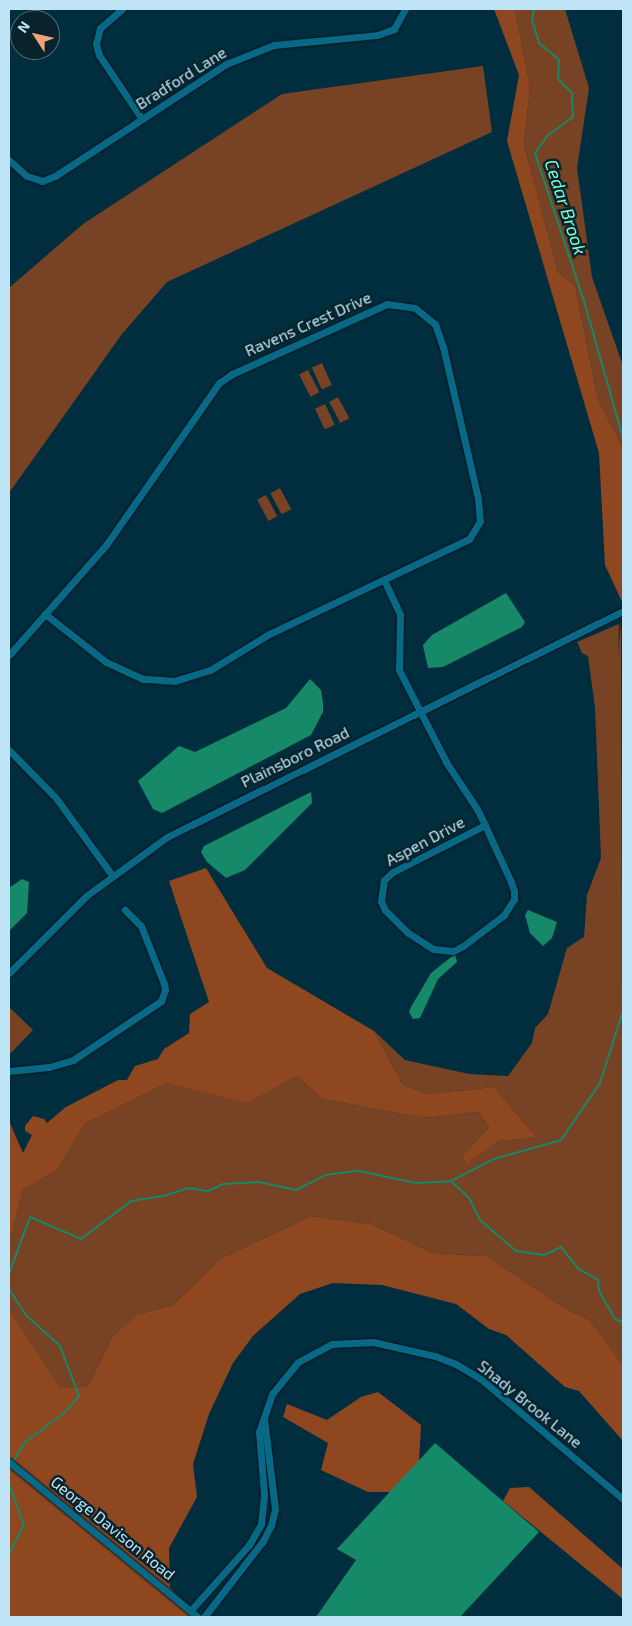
<!DOCTYPE html>
<style>
body{margin:0}
#map{position:relative;width:632px;height:1626px;overflow:hidden;background:#002e3e;font-family:"Exo 2",sans-serif}
div>[style]{position:absolute}
.green>*{inset:0;background:#784225;transform-origin:0 0}
.forest>*{inset:0;background:#8f471f}
.water>*{inset:0;background:#158968}
.stream>*{height:2px;margin:-1px;padding:0 1px;transform-origin:1px;border-radius:1px;background:#158968}
.roads{filter:drop-shadow(0 0 1px #00151e) drop-shadow(0 0 1px #00151e)}
.minor>*{height:7px;margin:-3.5px;padding:0 3.5px;transform-origin:3.5px;border-radius:3.5px;background:#096886}
span{translate:-50% -50%;white-space:nowrap;text-align:center;line-height:1.15;-webkit-text-stroke:5px #09232d;paint-order:stroke}
.street-label{font-size:16px;color:#bfe4f5}
.water-label{font-size:18px;color:#7dffd0;font-style:italic}
.frame{position:absolute;inset:0;border:10px solid #bfe4f5;pointer-events:none}
.north{position:absolute;left:10px;top:10px;width:50px;height:50px;box-sizing:border-box;background:#09232d;border:1px solid #52707d;border-radius:50%;rotate:305deg;font-size:14px;font-weight:700;line-height:20px;text-align:center;color:#bfe4f5}
.north::after{content:'';display:block;margin:auto;width:18px;height:22px;background:#f0a27a;clip-path:polygon(50% 0,100% 100%,50% 72%,0 100%)}
</style>
<div id="map">
<div class="green">
<i style="clip-path:polygon(515px 9px,565px 9px,589px 88px,577px 168px,592px 277px,623px 366px,623px 448px,598px 399px,575px 286px,558px 272px,524px 144px,530px 87px)"></i>
<i style="clip-path:polygon(483px 66px,492px 132px,167px 282px,122px 334px,9px 493px,9px 288px,83px 224px,282px 94px)"></i>
<i style="left:322px;top:363px;width:24px;height:11px;rotate:66deg"></i>
<i style="left:308px;top:370px;width:25px;height:10px;rotate:63deg"></i>
<i style="left:338px;top:397px;width:24px;height:10px;rotate:62deg"></i>
<i style="left:325px;top:404px;width:23px;height:11px;rotate:65deg"></i>
<i style="left:280px;top:488px;width:24px;height:11px;rotate:62deg"></i>
<i style="left:266px;top:495px;width:24px;height:10px;rotate:62deg"></i>
<i style="clip-path:polygon(621px 620px,623px 1365px,590px 1320px,571px 1312px,486px 1256px,433px 1253px,371px 1224px,311px 1216px,220px 1259px,173px 1305px,136px 1315px,112px 1337px,88px 1386px,61px 1388px,9px 1309px,9px 1245px,23px 1190px,58px 1169px,86px 1123px,167px 1083px,246px 1102px,297px 1076px,322px 1099px,423px 1118px,479px 1112px,489px 1127px,462px 1156px,466px 1163px,499px 1141px,537px 1138px,494px 1087px,427px 1094px,403px 1085px,374px 1031px,405px 1060px,469px 1074px,508px 1076px,532px 1043px,535px 1028px,548px 1014px,567px 948px,584px 937px,587px 895px,601px 858px,595px 708px,588px 656px,582px 653px,577px 642px,619px 624px,618px 656px)"></i>
<i style="clip-path:polygon(9px 1007px,33px 1030px,11px 1053px,9px 1050px)"></i>
</div>
<div class="forest">
<i style="clip-path:polygon(494px 9px,515px 9px,530px 87px,524px 144px,558px 272px,575px 286px,598px 399px,623px 448px,623px 604px,605px 565px,599px 453px,507px 141px,519px 75px)"></i>
<i style="clip-path:polygon(206px 868px,267px 968px,374px 1031px,403px 1085px,427px 1094px,494px 1087px,537px 1138px,499px 1141px,466px 1164px,462px 1156px,489px 1127px,479px 1112px,423px 1118px,322px 1099px,297px 1076px,246px 1103px,167px 1083px,86px 1123px,58px 1169px,23px 1190px,9px 1245px,9px 1121px,23px 1153px,32px 1135px,25px 1131px,25px 1126px,33px 1116px,44px 1119px,47px 1123px,66px 1107px,118px 1080px,127px 1080px,135px 1066px,158px 1059px,164px 1049px,189px 1033px,190px 1014px,209px 1002px,169px 881px)"></i>
<i style="clip-path:polygon(311px 1216px,371px 1224px,433px 1253px,486px 1256px,571px 1312px,590px 1320px,623px 1365px,623px 1441px,579px 1391px,565px 1387px,506px 1335px,489px 1329px,456px 1304px,382px 1285px,333px 1283px,300px 1294px,253px 1336px,233px 1363px,209px 1414px,193px 1464px,197px 1497px,169px 1548px,170px 1587px,197px 1617px,9px 1617px,9px 1309px,61px 1388px,88px 1386px,112px 1337px,136px 1315px,173px 1305px,220px 1259px)"></i>
<i style="clip-path:polygon(378px 1392px,421px 1425px,419px 1462px,393px 1492px,368px 1492px,321px 1470px,328px 1443px,283px 1417px,287px 1404px,327px 1420px,361px 1397px)"></i>
<i style="clip-path:polygon(529px 1487px,623px 1569px,623px 1599px,503px 1501px,510px 1488px)"></i>
</div>
<div class="water">
<i style="clip-path:polygon(506px 593px,525px 622px,522px 627px,443px 667px,428px 668px,423px 645px,432px 635px)"></i>
<i style="clip-path:polygon(310px 679px,321px 690px,323px 703px,323px 712px,311px 735px,162px 813px,153px 809px,138px 781px,179px 746px,195px 752px,286px 708px)"></i>
<i style="clip-path:polygon(311px 792px,312px 803px,245px 870px,226px 878px,207px 862px,201px 852px,204px 846px)"></i>
<i style="clip-path:polygon(22px 879px,29px 882px,27px 913px,9px 931px,9px 888px)"></i>
<i style="clip-path:polygon(528px 910px,557px 922px,552px 938px,543px 946px,530px 933px,525px 915px)"></i>
<i style="clip-path:polygon(455px 954px,457px 962px,438px 979px,420px 1018px,413px 1019px,409px 1012px,411px 1007px,431px 973px)"></i>
<i style="clip-path:polygon(435px 1443px,539px 1532px,460px 1617px,316px 1617px,356px 1560px,337px 1549px)"></i>
</div>
<div class="stream">
<i style="left:534px;top:9px;width:11px;rotate:100deg"></i>
<i style="left:532px;top:20px;width:24px;rotate:73deg"></i>
<i style="left:539px;top:43px;width:26px;rotate:40deg"></i>
<i style="left:559px;top:60px;width:19px;rotate:93deg"></i>
<i style="left:558px;top:79px;width:20px;rotate:45deg"></i>
<i style="left:572px;top:93px;width:24px;rotate:88deg"></i>
<i style="left:573px;top:117px;width:31px;rotate:144deg"></i>
<i style="left:548px;top:135px;width:22px;rotate:126deg"></i>
<i style="left:535px;top:153px;width:156px;rotate:71.7deg"></i>
<i style="left:584px;top:301px;width:142px;rotate:74.1deg"></i>
<i style="left:451px;top:1181px;width:48px;rotate:-27.1deg"></i>
<i style="left:494px;top:1159px;width:70px;rotate:-15.8deg"></i>
<i style="left:561px;top:1140px;width:69px;rotate:-55.6deg"></i>
<i style="left:600px;top:1083px;width:76px;rotate:-72.3deg"></i>
<i style="left:9px;top:1274px;width:61px;rotate:-69.8deg"></i>
<i style="left:30px;top:1217px;width:56px;rotate:23.3deg"></i>
<i style="left:81px;top:1239px;width:63px;rotate:-37.2deg"></i>
<i style="left:131px;top:1201px;width:33px;rotate:-9deg"></i>
<i style="left:164px;top:1196px;width:25px;rotate:-18deg"></i>
<i style="left:188px;top:1188px;width:20px;rotate:9deg"></i>
<i style="left:208px;top:1191px;width:17px;rotate:-25deg"></i>
<i style="left:223px;top:1184px;width:36px;rotate:-3deg"></i>
<i style="left:259px;top:1182px;width:38px;rotate:12deg"></i>
<i style="left:296px;top:1190px;width:33px;rotate:-27deg"></i>
<i style="left:325px;top:1175px;width:34px;rotate:-7deg"></i>
<i style="left:359px;top:1171px;width:58px;rotate:11.9deg"></i>
<i style="left:416px;top:1183px;width:35px;rotate:-3deg"></i>
<i style="left:451px;top:1181px;width:25px;rotate:43deg"></i>
<i style="left:469px;top:1198px;width:25px;rotate:63deg"></i>
<i style="left:480px;top:1220px;width:48px;rotate:40.7deg"></i>
<i style="left:516px;top:1251px;width:28px;rotate:8deg"></i>
<i style="left:544px;top:1255px;width:19px;rotate:-25deg"></i>
<i style="left:561px;top:1247px;width:28px;rotate:51deg"></i>
<i style="left:579px;top:1269px;width:22px;rotate:30deg"></i>
<i style="left:598px;top:1280px;width:11px;rotate:85deg"></i>
<i style="left:599px;top:1291px;width:32px;rotate:60deg"></i>
<i style="left:615px;top:1319px;width:9px;rotate:21deg"></i>
<i style="left:9px;top:1289px;width:31px;rotate:57deg"></i>
<i style="left:26px;top:1315px;width:46px;rotate:42.4deg"></i>
<i style="left:60px;top:1346px;width:53px;rotate:69.2deg"></i>
<i style="left:79px;top:1396px;width:21px;rotate:131deg"></i>
<i style="left:65px;top:1412px;width:51px;rotate:142.9deg"></i>
<i style="left:24px;top:1443px;width:22px;rotate:120deg"></i>
<i style="left:9px;top:1471px;width:5px;rotate:-68deg"></i>
<i style="left:9px;top:1484px;width:44px;rotate:69.9deg"></i>
<i style="left:24px;top:1525px;width:33px;rotate:117deg"></i>
</div>
<div class="roads">
<div class="minor">
<i style="left:122px;top:9px;width:29px;rotate:139deg"></i>
<i style="left:100px;top:28px;width:16px;rotate:104deg"></i>
<i style="left:96px;top:44px;width:11px;rotate:75deg"></i>
<i style="left:99px;top:55px;width:77px;rotate:56.1deg"></i>
<i style="left:9px;top:160px;width:24px;rotate:42deg"></i>
<i style="left:27px;top:176px;width:16px;rotate:18deg"></i>
<i style="left:42px;top:181px;width:14px;rotate:-21deg"></i>
<i style="left:55px;top:176px;width:204px;rotate:-33.2deg"></i>
<i style="left:226px;top:64px;width:52px;rotate:-21.6deg"></i>
<i style="left:274px;top:45px;width:103px;rotate:-5.5deg"></i>
<i style="left:377px;top:35px;width:18px;rotate:-19deg"></i>
<i style="left:394px;top:29px;width:23px;rotate:-61deg"></i>
<i style="left:384px;top:580px;width:38px;rotate:65deg"></i>
<i style="left:400px;top:615px;width:55px;rotate:91deg"></i>
<i style="left:399px;top:670px;width:103px;rotate:62.9deg"></i>
<i style="left:446px;top:762px;width:56px;rotate:56.6deg"></i>
<i style="left:477px;top:809px;width:18px;rotate:63deg"></i>
<i style="left:485px;top:825px;width:20px;rotate:66deg"></i>
<i style="left:493px;top:843px;width:43px;rotate:65.2deg"></i>
<i style="left:511px;top:882px;width:9px;rotate:72deg"></i>
<i style="left:514px;top:891px;width:8px;rotate:90deg"></i>
<i style="left:514px;top:899px;width:19px;rotate:122deg"></i>
<i style="left:504px;top:915px;width:51px;rotate:142.9deg"></i>
<i style="left:463px;top:946px;width:11px;rotate:153deg"></i>
<i style="left:453px;top:951px;width:20px;rotate:-174deg"></i>
<i style="left:433px;top:949px;width:30px;rotate:-147deg"></i>
<i style="left:408px;top:933px;width:33px;rotate:-135deg"></i>
<i style="left:385px;top:910px;width:10px;rotate:-114deg"></i>
<i style="left:381px;top:901px;width:21px;rotate:-82deg"></i>
<i style="left:384px;top:880px;width:12px;rotate:-42deg"></i>
<i style="left:393px;top:872px;width:103px;rotate:-27.1deg"></i>
<i style="left:9px;top:655px;width:147px;rotate:-48.6deg"></i>
<i style="left:106px;top:545px;width:198px;rotate:-55.1deg"></i>
<i style="left:219px;top:383px;width:16px;rotate:-35deg"></i>
<i style="left:232px;top:374px;width:170px;rotate:-24.3deg"></i>
<i style="left:387px;top:304px;width:28px;rotate:8deg"></i>
<i style="left:415px;top:308px;width:26px;rotate:39deg"></i>
<i style="left:435px;top:324px;width:24px;rotate:71deg"></i>
<i style="left:443px;top:347px;width:156px;rotate:77deg"></i>
<i style="left:478px;top:499px;width:22px;rotate:85deg"></i>
<i style="left:480px;top:521px;width:21px;rotate:121deg"></i>
<i style="left:469px;top:539px;width:221px;rotate:154.6deg"></i>
<i style="left:269px;top:634px;width:69px;rotate:148.6deg"></i>
<i style="left:210px;top:670px;width:37px;rotate:163deg"></i>
<i style="left:175px;top:681px;width:32px;rotate:-176deg"></i>
<i style="left:143px;top:679px;width:41px;rotate:-155.3deg"></i>
<i style="left:106px;top:662px;width:78px;rotate:-141.8deg"></i>
<i style="left:9px;top:750px;width:67px;rotate:45.6deg"></i>
<i style="left:56px;top:798px;width:95px;rotate:54deg"></i>
<i style="left:9px;top:973px;width:109px;rotate:-45deg"></i>
<i style="left:86px;top:896px;width:100px;rotate:-36.1deg"></i>
<i style="left:167px;top:837px;width:509px;rotate:-26.36deg"></i>
<i style="left:9px;top:1071px;width:40px;rotate:-5.7deg"></i>
<i style="left:49px;top:1067px;width:25px;rotate:-16deg"></i>
<i style="left:73px;top:1060px;width:106px;rotate:-33.8deg"></i>
<i style="left:161px;top:1001px;width:12px;rotate:-70deg"></i>
<i style="left:165px;top:990px;width:6px;rotate:-99deg"></i>
<i style="left:164px;top:984px;width:62px;rotate:-111.6deg"></i>
<i style="left:141px;top:926px;width:23px;rotate:-135deg"></i>
<i style="left:9px;top:1462px;width:244px;rotate:39.4deg"></i>
<i style="left:191px;top:1610px;width:87px;rotate:-48.3deg"></i>
<i style="left:249px;top:1545px;width:24px;rotate:-60deg"></i>
<i style="left:261px;top:1524px;width:30px;rotate:-84deg"></i>
<i style="left:264px;top:1494px;width:62px;rotate:-94.6deg"></i>
<i style="left:259px;top:1432px;width:40px;rotate:-71.1deg"></i>
<i style="left:272px;top:1394px;width:41px;rotate:-50.9deg"></i>
<i style="left:298px;top:1362px;width:38px;rotate:-28deg"></i>
<i style="left:332px;top:1344px;width:41px;rotate:-2.8deg"></i>
<i style="left:373px;top:1342px;width:64px;rotate:12.7deg"></i>
<i style="left:435px;top:1356px;width:22px;rotate:21deg"></i>
<i style="left:456px;top:1364px;width:29px;rotate:31deg"></i>
<i style="left:481px;top:1379px;width:186px;rotate:40.2deg"></i>
<i style="left:204px;top:1617px;width:96px;rotate:-52.2deg"></i>
<i style="left:263px;top:1541px;width:18px;rotate:-63deg"></i>
<i style="left:271px;top:1525px;width:16px;rotate:-76deg"></i>
<i style="left:275px;top:1509px;width:92px;rotate:-96.9deg"></i>
</div>
</div>
<div class="street-label">
<span style="left:181px;top:78px;rotate:-32deg">Bradford Lane</span>
<span style="left:308px;top:324px;rotate:-24deg">Ravens Crest Drive</span>
<span style="left:295px;top:757px;rotate:-26deg">Plainsboro Road</span>
<span style="left:425px;top:841px;rotate:-28deg">Aspen Drive</span>
<span style="left:530px;top:1404px;rotate:39deg">Shady Brook Lane</span>
<span style="left:113px;top:1528px;rotate:39deg">George Davison Road</span>
</div>
<div class="water-label">
<span style="left:566px;top:207px;rotate:72deg">Cedar Brook</span>
</div>
<div class="frame"></div>
<div class="north">N</div>
</div>
